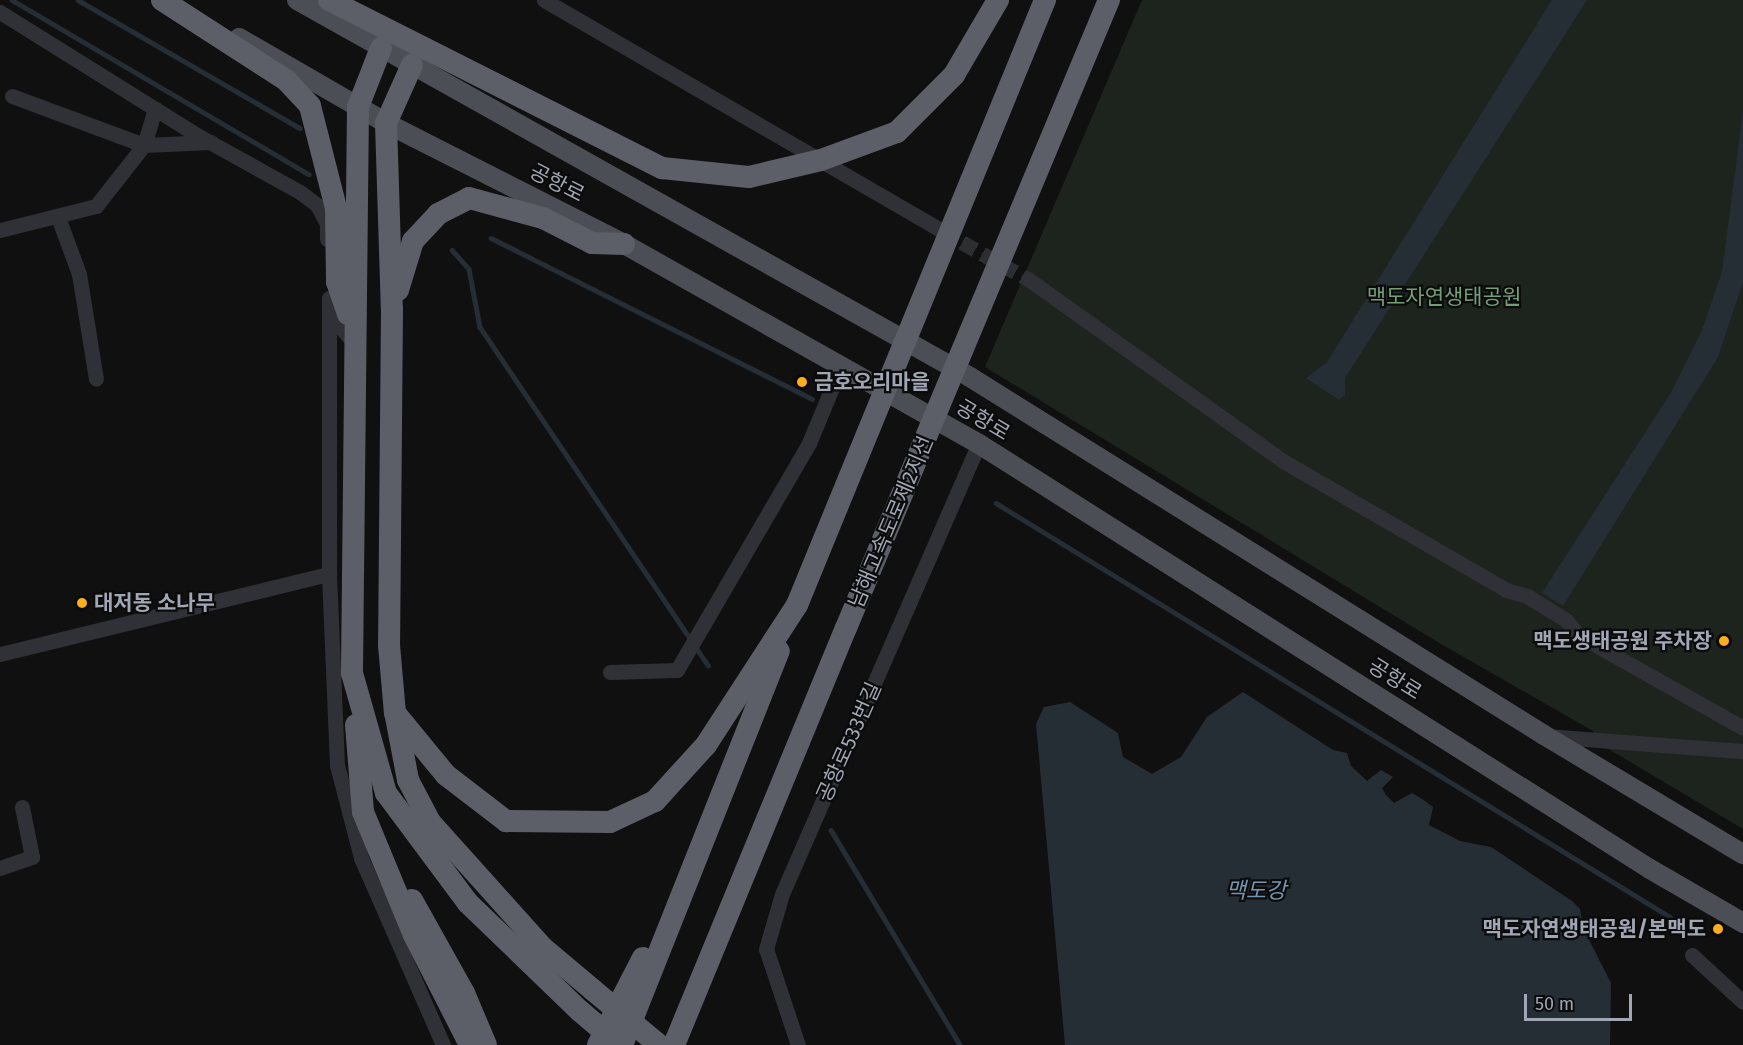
<!DOCTYPE html>
<meta charset="utf-8">
<style>
body{margin:0}
#map{position:relative;width:1743px;height:1045px;overflow:hidden;background:#101011;font-family:"Fira Sans","Noto Sans KR",sans-serif}
div>[style]{position:absolute}
.green>*{inset:0;background:#1c241d}
.water>*{inset:0;background:#262e35}
.stream>*{height:4.5px;margin:-2.25px;padding:0 2.25px;transform-origin:2.25px;border-radius:2.25px;background:#262e35}
.minor-tunnel>*{height:15px;margin-top:-7.5px;transform-origin:0;background:repeating-linear-gradient(90deg,#2d2e31 0 15px,transparent 0 23px)}
.minor>*{height:15px;margin:-7.5px;padding:0 7.5px;transform-origin:7.5px;border-radius:7.5px;background:#303136}
.major>*{height:20px;margin:-10px;padding:0 10px;transform-origin:10px;border-radius:10px;background:#4c4e55}
.highway>*{height:22px;margin:-11px;padding:0 11px;transform-origin:11px;border-radius:11px;background:#5c5f68}
.highway-bridge>*{height:22px;margin:-11px;padding:0 11px;transform-origin:11px;border-radius:11px;background:#5c5f68}
.dots>*{width:16px;height:16px;translate:-50% -50%;box-sizing:border-box;border:3px solid #0b0b0c;border-radius:50%}
span{translate:-50% -50%;white-space:nowrap;text-align:center;line-height:1.15;-webkit-text-stroke:4.5px #0b0b0c;paint-order:stroke}
.street-label{font-size:21px;color:#a0a6b3}
.park-label{font-size:21px;color:#759f77}
.poi-label{font-size:21px;color:#a0a6b3;font-weight:700}
.left{translate:0 -50%;text-align:left}
.right{translate:-100% -50%;text-align:right}
.water-label{font-size:22px;color:#7495b1;font-style:italic}
.scale{position:absolute;left:1524px;top:994px;width:108px;height:27px;box-sizing:border-box;border:3px solid #a0a6b3;border-top:0;padding-left:8px;font-size:18px;line-height:21px;white-space:nowrap;color:#a0a6b3;-webkit-text-stroke:4px #0b0b0c;paint-order:stroke}
</style>
<div id="map">
<div class="green">
<i style="clip-path:polygon(1142px 0,1743px 0,1743px 829px,1600px 744px,1593px 731px,1441px 644px,985px 367px)"></i>
</div>
<div class="water">
<i style="clip-path:polygon(1552px 0,1587px 0,1345px 378px,1345px 395px,1339px 400px,1306px 378px,1327px 362px)"></i>
<i style="clip-path:polygon(1743px 111px,1743px 282px,1718px 357px,1563px 606px,1542px 593px,1672px 391px,1702px 330px,1722px 272px)"></i>
<i style="clip-path:polygon(1243px 692px,1333px 750px,1347px 753px,1351px 766px,1367px 781px,1381px 770px,1393px 777px,1382px 788px,1386px 795px,1394px 803px,1412px 793px,1422px 799px,1433px 807px,1429px 825px,1460px 841px,1491px 847px,1572px 901px,1580px 909px,1583px 928px,1611px 983px,1610px 1045px,1065px 1045px,1036px 724px,1044px 707px,1070px 702px,1118px 733px,1123px 757px,1152px 774px,1181px 757px,1207px 717px)"></i>
</div>
<div class="stream">
<i style="left:12px;top:0;width:344px;rotate:30.4deg"></i>
<i style="left:78px;top:0;width:256px;rotate:30deg"></i>
<i style="left:491px;top:238px;width:359px;rotate:26.6deg"></i>
<i style="left:452px;top:250px;width:25px;rotate:48deg"></i>
<i style="left:469px;top:269px;width:59px;rotate:79.3deg"></i>
<i style="left:480px;top:327px;width:408px;rotate:56deg"></i>
<i style="left:996px;top:503px;width:791px;rotate:31.56deg"></i>
<i style="left:831px;top:830px;width:251px;rotate:59deg"></i>
</div>
<div class="minor-tunnel">
<i style="left:942px;top:231px;width:98px;rotate:29.2deg"></i>
</div>
<div class="minor">
<i style="left:544px;top:0;width:460px;rotate:30.1deg"></i>
<i style="left:0;top:12px;width:232px;rotate:32deg"></i>
<i style="left:197px;top:135px;width:118px;rotate:29deg"></i>
<i style="left:300px;top:192px;width:21px;rotate:37deg"></i>
<i style="left:317px;top:205px;width:21px;rotate:62deg"></i>
<i style="left:327px;top:224px;width:15px;rotate:90deg"></i>
<i style="left:12px;top:96px;width:141px;rotate:20.4deg"></i>
<i style="left:144px;top:145px;width:67px;rotate:-2.6deg"></i>
<i style="left:58px;top:217px;width:61px;rotate:69.8deg"></i>
<i style="left:79px;top:274px;width:106px;rotate:80.8deg"></i>
<i style="left:0;top:230px;width:99px;rotate:-14deg"></i>
<i style="left:96px;top:206px;width:78px;rotate:-51.8deg"></i>
<i style="left:144px;top:145px;width:38px;rotate:-73deg"></i>
<i style="left:1028px;top:279px;width:313px;rotate:35.5deg"></i>
<i style="left:1283px;top:461px;width:258px;rotate:30deg"></i>
<i style="left:1506px;top:590px;width:22px;rotate:16deg"></i>
<i style="left:1527px;top:596px;width:46px;rotate:31.6deg"></i>
<i style="left:1566px;top:620px;width:19px;rotate:51deg"></i>
<i style="left:1578px;top:635px;width:189px;rotate:29.4deg"></i>
<i style="left:329px;top:298px;width:276px;rotate:90deg"></i>
<i style="left:329px;top:574px;width:191px;rotate:87.6deg"></i>
<i style="left:337px;top:765px;width:96px;rotate:75.5deg"></i>
<i style="left:361px;top:858px;width:204px;rotate:66.3deg"></i>
<i style="left:333px;top:307px;width:18px;rotate:74deg"></i>
<i style="left:338px;top:324px;width:25px;rotate:50deg"></i>
<i style="left:0;top:654px;width:339px;rotate:-13.7deg"></i>
<i style="left:610px;top:672px;width:67px;rotate:-1.7deg"></i>
<i style="left:677px;top:670px;width:263px;rotate:-59.8deg"></i>
<i style="left:809px;top:443px;width:83px;rotate:-67.4deg"></i>
<i style="left:1546px;top:736px;width:198px;rotate:4.4deg"></i>
<i style="left:0;top:868px;width:34px;rotate:-19deg"></i>
<i style="left:32px;top:857px;width:51px;rotate:-101.3deg"></i>
<i style="left:1692px;top:955px;width:69px;rotate:42.7deg"></i>
<i style="left:798px;top:1045px;width:101px;rotate:-108.4deg"></i>
<i style="left:766px;top:949px;width:57px;rotate:-73.8deg"></i>
<i style="left:782px;top:894px;width:491px;rotate:-66.4deg"></i>
</div>
<div class="major">
<i style="left:297px;top:0;width:771px;rotate:29.26deg"></i>
<i style="left:970px;top:377px;width:676px;rotate:31.95deg"></i>
<i style="left:1544px;top:735px;width:232px;rotate:30.9deg"></i>
<i style="left:239px;top:38px;width:170px;rotate:30deg"></i>
<i style="left:386px;top:123px;width:267px;rotate:26.9deg"></i>
<i style="left:624px;top:244px;width:407px;rotate:29.4deg"></i>
<i style="left:979px;top:444px;width:794px;rotate:32.35deg"></i>
<i style="left:1650px;top:869px;width:108px;rotate:30.1deg"></i>
</div>
<div class="highway">
<i style="left:162px;top:0;width:148px;rotate:32.8deg"></i>
<i style="left:286px;top:80px;width:35px;rotate:47deg"></i>
<i style="left:310px;top:106px;width:105px;rotate:75.7deg"></i>
<i style="left:336px;top:208px;width:74px;rotate:89.2deg"></i>
<i style="left:337px;top:282px;width:34px;rotate:71deg"></i>
<i style="left:381px;top:48px;width:63px;rotate:111.3deg"></i>
<i style="left:358px;top:107px;width:566px;rotate:90.61deg"></i>
<i style="left:352px;top:673px;width:125px;rotate:74.2deg"></i>
<i style="left:386px;top:793px;width:137px;rotate:53.3deg"></i>
<i style="left:468px;top:903px;width:156px;rotate:44deg"></i>
<i style="left:412px;top:65px;width:64px;rotate:114.1deg"></i>
<i style="left:386px;top:123px;width:186px;rotate:88.2deg"></i>
<i style="left:392px;top:309px;width:336px;rotate:90.5deg"></i>
<i style="left:389px;top:645px;width:68px;rotate:85deg"></i>
<i style="left:395px;top:713px;width:80px;rotate:50.6deg"></i>
<i style="left:446px;top:775px;width:76px;rotate:37.5deg"></i>
<i style="left:506px;top:821px;width:104px;rotate:0.6deg"></i>
<i style="left:610px;top:822px;width:50px;rotate:-25deg"></i>
<i style="left:655px;top:801px;width:76px;rotate:-47.7deg"></i>
<i style="left:706px;top:745px;width:167px;rotate:-57deg"></i>
<i style="left:398px;top:290px;width:51px;rotate:-73deg"></i>
<i style="left:413px;top:241px;width:37px;rotate:-47deg"></i>
<i style="left:438px;top:214px;width:35px;rotate:-27deg"></i>
<i style="left:469px;top:198px;width:77px;rotate:15.1deg"></i>
<i style="left:543px;top:218px;width:55px;rotate:27deg"></i>
<i style="left:592px;top:243px;width:32px;rotate:2deg"></i>
<i style="left:396px;top:717px;width:64px;rotate:79.2deg"></i>
<i style="left:408px;top:780px;width:47px;rotate:62.4deg"></i>
<i style="left:430px;top:822px;width:169px;rotate:48.1deg"></i>
<i style="left:543px;top:948px;width:65px;rotate:40deg"></i>
<i style="left:356px;top:725px;width:87px;rotate:85.4deg"></i>
<i style="left:363px;top:812px;width:133px;rotate:67.5deg"></i>
<i style="left:414px;top:935px;width:123px;rotate:63deg"></i>
<i style="left:412px;top:900px;width:107px;rotate:60.8deg"></i>
<i style="left:464px;top:993px;width:56px;rotate:67.1deg"></i>
<i style="left:598px;top:1045px;width:98px;rotate:-62.7deg"></i>
<i style="left:622px;top:1045px;width:424px;rotate:-68.3deg"></i>
<i style="left:674px;top:1045px;width:451px;rotate:-67.6deg"></i>
</div>
<div class="highway-bridge">
<i style="left:329px;top:0;width:373px;rotate:26.8deg"></i>
<i style="left:662px;top:168px;width:87px;rotate:5.9deg"></i>
<i style="left:749px;top:177px;width:74px;rotate:-13.3deg"></i>
<i style="left:821px;top:160px;width:81px;rotate:-20.2deg"></i>
<i style="left:897px;top:132px;width:81px;rotate:-45deg"></i>
<i style="left:954px;top:75px;width:87px;rotate:-59.6deg"></i>
<i style="left:797px;top:605px;width:654px;rotate:-67.71deg"></i>
<i style="left:846px;top:628px;width:681px;rotate:-67.28deg"></i>
<i style="left:593px;top:990px;width:86px;rotate:39.8deg"></i>
<i style="left:580px;top:1011px;width:52px;rotate:40.4deg"></i>
</div>
<div class="dots">
<i style="left:802px;top:382px;background:#fcae1d"></i>
<i style="left:82px;top:603px;background:#fcae1d"></i>
<i style="left:1724px;top:641px;background:#fcae1d"></i>
<i style="left:1718px;top:929px;background:#fcae1d"></i>
</div>
<div class="street-label">
<span style="left:557px;top:183px;rotate:27deg">공항로</span>
<span style="left:983px;top:420px;rotate:31deg">공항로</span>
<span style="left:891px;top:522px;rotate:-67deg">남해고속도로제2지선</span>
<span style="left:1395px;top:679px;rotate:32deg">공항로</span>
<span style="left:849px;top:742px;rotate:-66deg">공항로533번길</span>
</div>
<div class="park-label">
<span style="left:1444px;top:297px">맥도자연생태공원</span>
</div>
<div class="poi-label">
<span class="left" style="left:814px;top:382px">금호오리마을</span>
<span class="left" style="left:94px;top:603px">대저동 소나무</span>
<span class="right" style="left:1712px;top:641px">맥도생태공원 주차장</span>
<span class="right" style="left:1706px;top:929px">맥도자연생태공원/본맥도</span>
</div>
<div class="water-label">
<span style="left:1256px;top:891px">맥도강</span>
</div>
<div class="scale">50 m</div>
</div>
